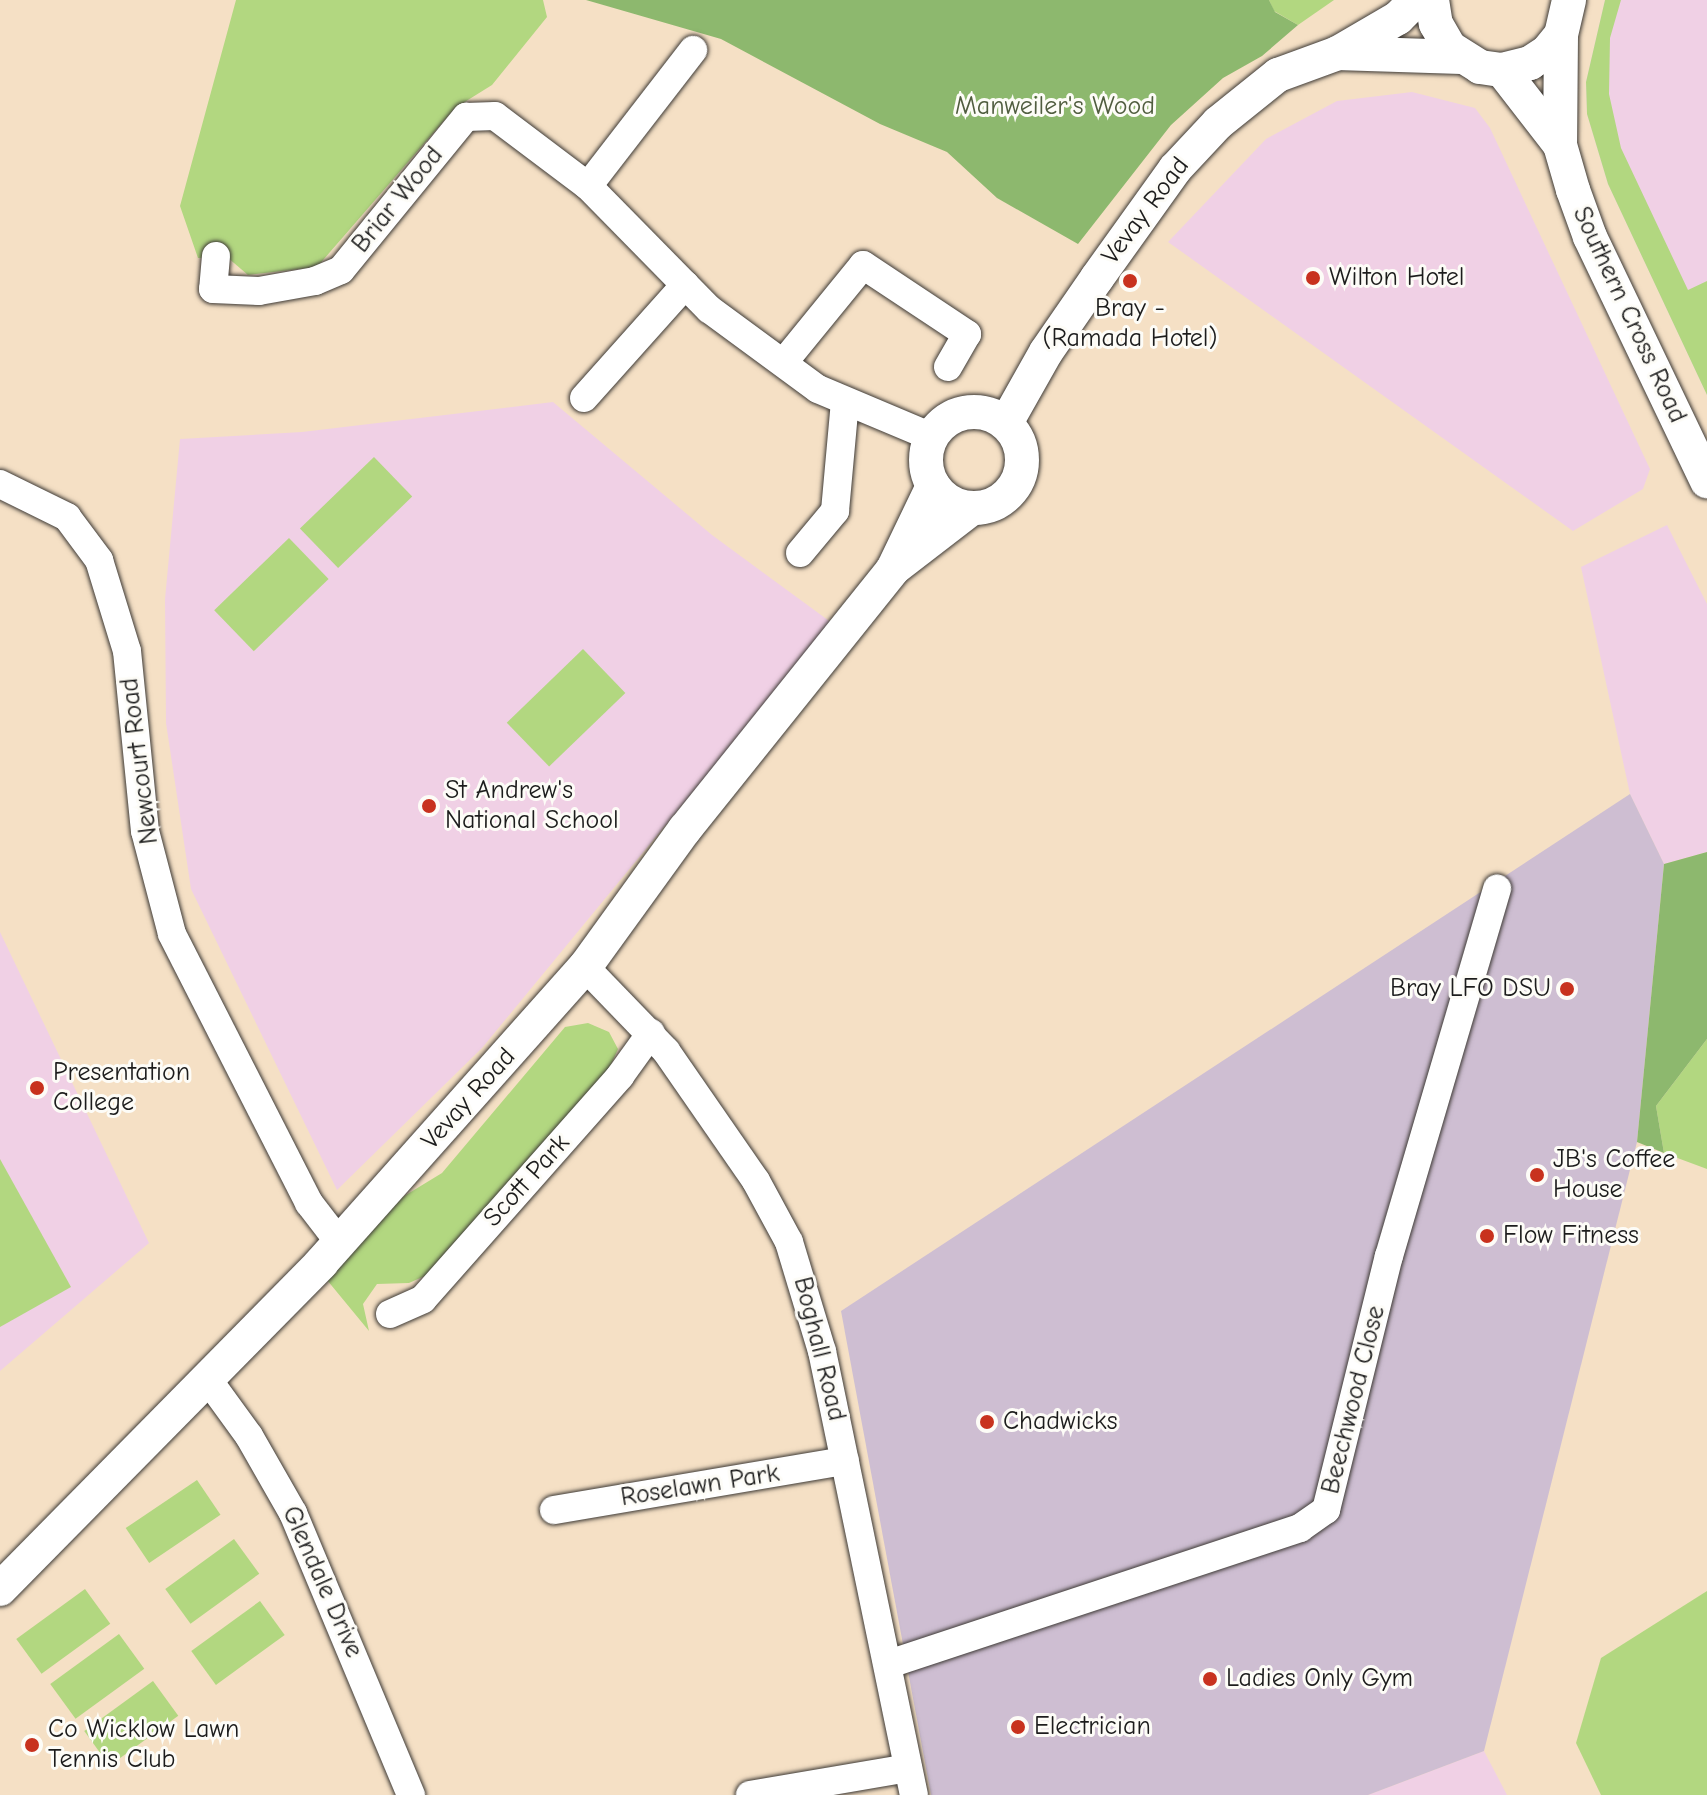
<!DOCTYPE html>
<style>
body{margin:0}
#map{position:relative;width:1707px;height:1795px;overflow:hidden;background:#f5e0c5;font-family:"Comic Neue",sans-serif}
div>[style]{position:absolute}
.built>*{inset:0;background:#f0d0e5}
.industrial>*{inset:0;background:#cebed2}
.green>*{inset:0;background:#b2d780;transform-origin:0 0}
.forest>*{inset:0;background:#8db86e}
.roads{filter:drop-shadow(0 0 2px #3d3935) drop-shadow(0 0 2px #3d3935)}
.minor>*{height:28px;margin:-14px;padding:0 14px;transform-origin:14px;border-radius:14px;background:#fff}
.major>*{height:34px;margin:-17px;padding:0 17px;transform-origin:17px;border-radius:17px;background:#fff}
.major>.ring{margin:-17px;padding:0;box-sizing:content-box;background:none;border:34px solid #fff;border-radius:50%}
.dots>*{width:22px;height:22px;translate:-50% -50%;box-sizing:border-box;border:4px solid #fdfcf7;border-radius:50%}
span{translate:-50% -50%;white-space:nowrap;text-align:center;line-height:1.15;-webkit-text-stroke:6px #fdfcf7;paint-order:stroke}
.park-label{font-size:26px;color:#505d3f}
.street-label{font-size:26px;color:#1c1c1c}
.poi-label{font-size:26px;color:#1c1c1c}
.left{translate:0 -50%;text-align:left}
.right{translate:-100% -50%;text-align:right}
</style>
<div id="map">
<div class="built">
<i style="clip-path:polygon(1605px 0,1707px 0,1707px 395px,1608px 184px,1587px 114px,1586px 82px)"></i>
<i style="clip-path:polygon(1412px 92px,1475px 108px,1490px 128px,1650px 469px,1643px 489px,1573px 531px,1168px 242px,1266px 139px,1337px 101px)"></i>
<i style="clip-path:polygon(553px 402px,712px 535px,832px 623px,482px 1048px,337px 1190px,191px 889px,166px 723px,165px 599px,180px 439px,302px 432px)"></i>
<i style="clip-path:polygon(1667px 525px,1707px 604px,1707px 852px,1664px 864px,1630px 794px,1581px 567px)"></i>
<i style="clip-path:polygon(0 932px,149px 1243px,0 1371px)"></i>
<i style="clip-path:polygon(1484px 1751px,1507px 1795px,1368px 1795px)"></i>
</div>
<div class="industrial">
<i style="clip-path:polygon(1630px 794px,1664px 864px,1637px 1142px,1484px 1751px,1368px 1795px,931px 1795px,841px 1311px)"></i>
</div>
<div class="green">
<i style="clip-path:polygon(236px 0,543px 0,547px 17px,492px 85px,455px 108px,317px 267px,248px 275px,227px 257px,198px 258px,180px 206px)"></i>
<i style="clip-path:polygon(1269px 0,1334px 0,1298px 25px,1274px 11px)"></i>
<i style="clip-path:polygon(1605px 0,1621px 0,1610px 38px,1609px 94px,1621px 148px,1688px 290px,1707px 281px,1707px 395px,1608px 184px,1587px 114px,1586px 82px)"></i>
<i style="left:374px;top:457px;width:55px;height:103px;rotate:46deg"></i>
<i style="left:289px;top:538px;width:57px;height:104px;rotate:46deg"></i>
<i style="left:583px;top:649px;width:61px;height:106px;rotate:46deg"></i>
<i style="clip-path:polygon(588px 1023px,609px 1032px,618px 1049px,609px 1069px,427px 1275px,409px 1283px,377px 1284px,363px 1304px,369px 1331px,327px 1280px,396px 1201px,442px 1173px,565px 1027px)"></i>
<i style="clip-path:polygon(1707px 1039px,1707px 1169px,1664px 1153px,1656px 1106px)"></i>
<i style="clip-path:polygon(0 1159px,71px 1287px,0 1327px)"></i>
<i style="left:197px;top:1480px;width:42px;height:86px;rotate:56deg"></i>
<i style="left:234px;top:1539px;width:43px;height:85px;rotate:54deg"></i>
<i style="left:85px;top:1589px;width:43px;height:85px;rotate:54deg"></i>
<i style="clip-path:polygon(1707px 1591px,1707px 1795px,1601px 1795px,1576px 1743px,1601px 1658px)"></i>
<i style="left:260px;top:1601px;width:42px;height:85px;rotate:54deg"></i>
<i style="left:119px;top:1634px;width:43px;height:85px;rotate:54deg"></i>
<i style="left:153px;top:1681px;width:43px;height:85px;rotate:54deg"></i>
</div>
<div class="forest">
<i style="clip-path:polygon(586px 0,1269px 0,1275px 12px,1298px 25px,1262px 56px,1223px 78px,1171px 125px,1078px 244px,997px 198px,947px 152px,880px 124px,721px 39px)"></i>
<i style="clip-path:polygon(1707px 852px,1707px 1039px,1656px 1106px,1664px 1153px,1637px 1142px,1664px 864px)"></i>
</div>
<div class="roads">
<div class="minor">
<i style="left:588px;top:186px;width:172px;rotate:-52.3deg"></i>
<i style="left:216px;top:256px;width:33px;rotate:95deg"></i>
<i style="left:213px;top:289px;width:46px;rotate:2.5deg"></i>
<i style="left:259px;top:291px;width:57px;rotate:-10.1deg"></i>
<i style="left:315px;top:281px;width:28px;rotate:-23deg"></i>
<i style="left:341px;top:270px;width:198px;rotate:-50.8deg"></i>
<i style="left:466px;top:117px;width:29px;rotate:-2deg"></i>
<i style="left:495px;top:116px;width:116px;rotate:37deg"></i>
<i style="left:588px;top:186px;width:173px;rotate:45.5deg"></i>
<i style="left:709px;top:309px;width:135px;rotate:36.3deg"></i>
<i style="left:818px;top:389px;width:124px;rotate:22.8deg"></i>
<i style="left:784px;top:362px;width:125px;rotate:-50.8deg"></i>
<i style="left:863px;top:265px;width:125px;rotate:33.6deg"></i>
<i style="left:967px;top:334px;width:38px;rotate:120deg"></i>
<i style="left:584px;top:398px;width:152px;rotate:-48.2deg"></i>
<i style="left:0;top:484px;width:75px;rotate:26.2deg"></i>
<i style="left:67px;top:517px;width:54px;rotate:53.3deg"></i>
<i style="left:99px;top:560px;width:95px;rotate:72.9deg"></i>
<i style="left:127px;top:651px;width:181px;rotate:84.3deg"></i>
<i style="left:145px;top:831px;width:106px;rotate:75.3deg"></i>
<i style="left:172px;top:934px;width:302px;rotate:63deg"></i>
<i style="left:309px;top:1203px;width:49px;rotate:52.4deg"></i>
<i style="left:800px;top:553px;width:55px;rotate:-50.2deg"></i>
<i style="left:835px;top:511px;width:109px;rotate:-84.8deg"></i>
<i style="left:585px;top:967px;width:117px;rotate:46deg"></i>
<i style="left:666px;top:1051px;width:158px;rotate:55.3deg"></i>
<i style="left:756px;top:1181px;width:69px;rotate:61.6deg"></i>
<i style="left:789px;top:1242px;width:114px;rotate:73.2deg"></i>
<i style="left:822px;top:1351px;width:453px;rotate:78.3deg"></i>
<i style="left:390px;top:1314px;width:36px;rotate:-24deg"></i>
<i style="left:423px;top:1299px;width:298px;rotate:-48.5deg"></i>
<i style="left:620px;top:1076px;width:53px;rotate:-54.2deg"></i>
<i style="left:209px;top:1381px;width:68px;rotate:54deg"></i>
<i style="left:249px;top:1436px;width:89px;rotate:60.3deg"></i>
<i style="left:293px;top:1513px;width:306px;rotate:67.3deg"></i>
<i style="left:554px;top:1510px;width:295px;rotate:-9.6deg"></i>
<i style="left:889px;top:1664px;width:433px;rotate:-18.3deg"></i>
<i style="left:1300px;top:1528px;width:32px;rotate:-35deg"></i>
<i style="left:1326px;top:1510px;width:262px;rotate:-76.1deg"></i>
<i style="left:1389px;top:1256px;width:383px;rotate:-73.6deg"></i>
<i style="left:750px;top:1795px;width:160px;rotate:-9.7deg"></i>
</div>
<div class="major">
<i style="left:1432px;top:0;width:24px;rotate:81deg"></i>
<i style="left:1436px;top:24px;width:28px;rotate:60deg"></i>
<i style="left:1450px;top:48px;width:36px;rotate:32deg"></i>
<i style="left:1480px;top:67px;width:22px;rotate:8deg"></i>
<i style="left:1502px;top:70px;width:29px;rotate:-14deg"></i>
<i style="left:1530px;top:63px;width:20px;rotate:-33deg"></i>
<i style="left:1547px;top:52px;width:22px;rotate:-51deg"></i>
<i style="left:1561px;top:35px;width:36px;rotate:-77deg"></i>
<i style="left:1561px;top:35px;width:110px;rotate:90.5deg"></i>
<i style="left:1560px;top:145px;width:47px;rotate:73.9deg"></i>
<i style="left:1573px;top:190px;width:50px;rotate:70.1deg"></i>
<i style="left:1590px;top:237px;width:271px;rotate:64.4deg"></i>
<i style="left:1338px;top:53px;width:122px;rotate:1.9deg"></i>
<i style="left:1502px;top:70px;width:95px;rotate:52.3deg"></i>
<i class="ring" style="left:926px;top:412px;width:62px;height:62px"></i>
<i style="left:1006px;top:423px;width:81px;rotate:-60.6deg"></i>
<i style="left:1046px;top:352px;width:90px;rotate:-55.4deg"></i>
<i style="left:1097px;top:278px;width:134px;rotate:-54.4deg"></i>
<i style="left:1175px;top:169px;width:63px;rotate:-46.9deg"></i>
<i style="left:1218px;top:123px;width:77px;rotate:-38.7deg"></i>
<i style="left:1278px;top:75px;width:64px;rotate:-20.1deg"></i>
<i style="left:1338px;top:53px;width:69px;rotate:-30.3deg"></i>
<i style="left:1398px;top:18px;width:25px;rotate:-45deg"></i>
<i style="left:895px;top:565px;width:88px;rotate:-64.3deg"></i>
<i style="left:0;top:1589px;width:458px;rotate:-45.4deg"></i>
<i style="left:321px;top:1263px;width:397px;rotate:-48.3deg"></i>
<i style="left:585px;top:967px;width:170px;rotate:-54.1deg"></i>
<i style="left:685px;top:829px;width:333px;rotate:-51.3deg"></i>
<i style="left:893px;top:569px;width:98px;rotate:-37.6deg"></i>
</div>
</div>
<div class="dots">
<i style="left:1313px;top:278px;background:#c8321e"></i>
<i style="left:1130px;top:281px;background:#c8321e"></i>
<i style="left:429px;top:806px;background:#c8321e"></i>
<i style="left:1567px;top:989px;background:#c8321e"></i>
<i style="left:37px;top:1088px;background:#c8321e"></i>
<i style="left:1537px;top:1175px;background:#c8321e"></i>
<i style="left:1487px;top:1236px;background:#c8321e"></i>
<i style="left:987px;top:1422px;background:#c8321e"></i>
<i style="left:1210px;top:1679px;background:#c8321e"></i>
<i style="left:1018px;top:1727px;background:#c8321e"></i>
<i style="left:32px;top:1745px;background:#c8321e"></i>
</div>
<div class="park-label">
<span style="left:1055px;top:107px">Manweiler's Wood</span>
</div>
<div class="street-label">
<span style="left:398px;top:200px;rotate:-51deg">Briar Wood</span>
<span style="left:1146px;top:211px;rotate:-53deg">Vevay Road</span>
<span style="left:1629px;top:315px;rotate:65deg">Southern Cross Road</span>
<span style="left:140px;top:761px;rotate:-97deg">Newcourt Road</span>
<span style="left:469px;top:1099px;rotate:-48deg">Vevay Road</span>
<span style="left:527px;top:1181px;rotate:-48deg">Scott Park</span>
<span style="left:819px;top:1349px;rotate:76deg">Boghall Road</span>
<span style="left:1354px;top:1400px;rotate:-76deg">Beechwood Close</span>
<span style="left:700px;top:1486px;rotate:-9deg">Roselawn Park</span>
<span style="left:322px;top:1582px;rotate:66deg">Glendale Drive</span>
</div>
<div class="poi-label">
<span class="left" style="left:1329px;top:278px">Wilton Hotel</span>
<span style="left:1130px;top:324px">Bray -<br>(Ramada Hotel)</span>
<span class="left" style="left:445px;top:806px">St Andrew's<br>National School</span>
<span class="right" style="left:1551px;top:989px">Bray LFO DSU</span>
<span class="left" style="left:53px;top:1088px">Presentation<br>College</span>
<span class="left" style="left:1553px;top:1175px">JB's Coffee<br>House</span>
<span class="left" style="left:1503px;top:1236px">Flow Fitness</span>
<span class="left" style="left:1003px;top:1422px">Chadwicks</span>
<span class="left" style="left:1226px;top:1679px">Ladies Only Gym</span>
<span class="left" style="left:1034px;top:1727px">Electrician</span>
<span class="left" style="left:48px;top:1745px">Co Wicklow Lawn<br>Tennis Club</span>
</div>
</div>
